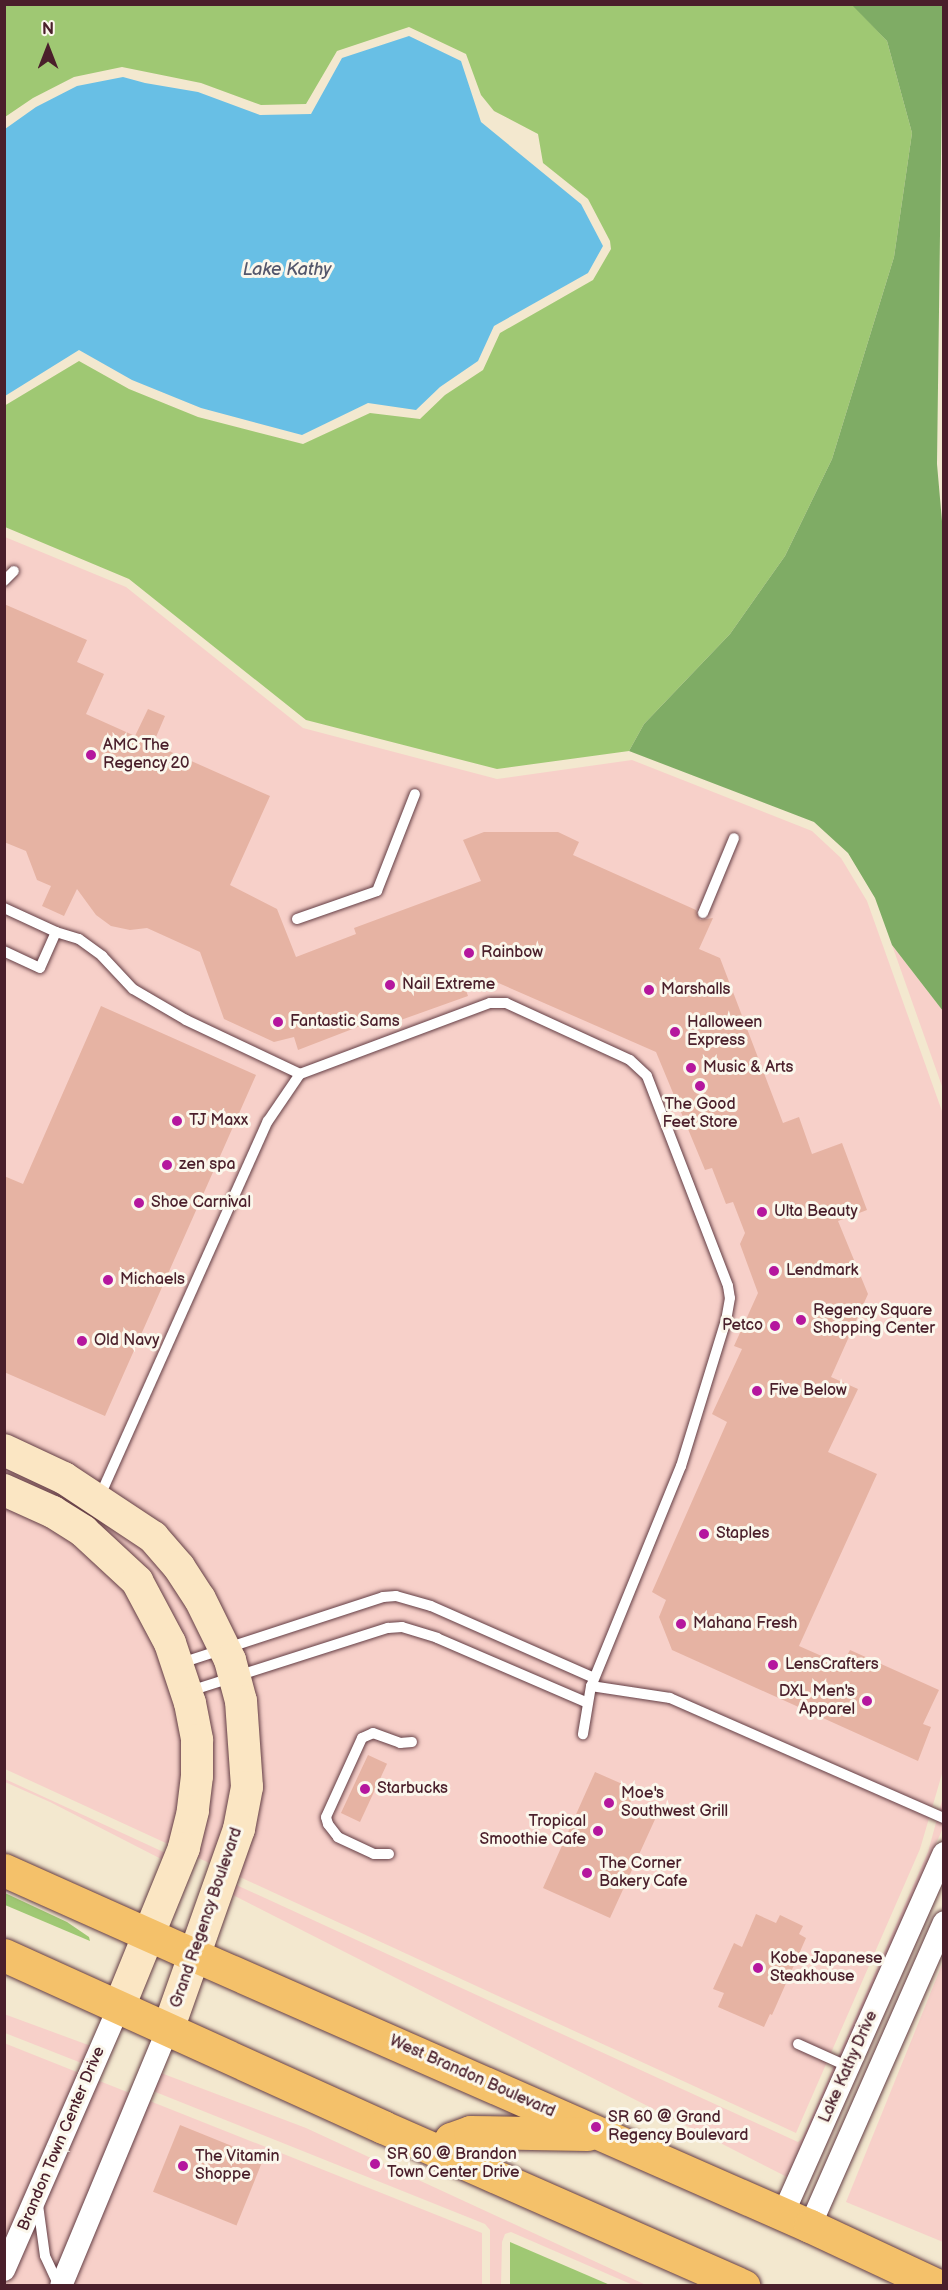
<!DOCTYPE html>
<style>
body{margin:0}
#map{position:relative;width:948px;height:2290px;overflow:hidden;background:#f3e8cf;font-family:"Balsamiq Sans",sans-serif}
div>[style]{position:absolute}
.built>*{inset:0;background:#f7d0c9}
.green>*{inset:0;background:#9fc873}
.forest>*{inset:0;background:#7fac65}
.water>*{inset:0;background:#68bfe5}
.building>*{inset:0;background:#e6b3a3;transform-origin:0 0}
.roads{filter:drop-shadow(0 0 2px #633d44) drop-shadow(0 0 2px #633d44)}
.lane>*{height:10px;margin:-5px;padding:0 5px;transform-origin:5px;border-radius:5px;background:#fff}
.street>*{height:22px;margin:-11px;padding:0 11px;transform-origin:11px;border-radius:11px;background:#fff}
.secondary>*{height:32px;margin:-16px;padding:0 16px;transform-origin:16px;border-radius:16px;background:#fbe6c3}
.highway>*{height:33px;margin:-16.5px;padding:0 16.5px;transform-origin:16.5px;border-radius:16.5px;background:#f4c16a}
.dots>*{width:16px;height:16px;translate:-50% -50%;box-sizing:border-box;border:3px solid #fbf7ec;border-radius:50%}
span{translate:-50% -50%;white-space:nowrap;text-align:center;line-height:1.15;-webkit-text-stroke:6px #fbf7ec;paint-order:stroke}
.poi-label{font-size:16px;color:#4a1f2b}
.left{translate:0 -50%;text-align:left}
.right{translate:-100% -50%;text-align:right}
.street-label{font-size:16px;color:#4a1f2b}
.water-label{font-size:18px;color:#54576c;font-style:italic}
.frame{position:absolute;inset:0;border:6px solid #4a1f2b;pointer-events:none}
.north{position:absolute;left:18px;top:18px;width:60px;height:60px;-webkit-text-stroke:4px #fbf7ec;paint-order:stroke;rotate:0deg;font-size:16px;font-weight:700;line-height:24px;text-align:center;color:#4a1f2b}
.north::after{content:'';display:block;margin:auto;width:21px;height:27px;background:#4a1f2b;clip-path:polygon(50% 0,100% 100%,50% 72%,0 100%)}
</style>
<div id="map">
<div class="built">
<i style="clip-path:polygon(5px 537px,126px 587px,303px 728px,497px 779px,632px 760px,812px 831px,841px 858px,867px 901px,943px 1114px,944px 1767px,920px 1849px,796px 2133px,5px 1769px)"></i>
<i style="clip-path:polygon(892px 945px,943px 1011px,943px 1089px)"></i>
<i style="clip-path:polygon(5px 1779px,170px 1855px,167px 1862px,50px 1802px,5px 1782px)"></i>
<i style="clip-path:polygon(943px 1797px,943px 1828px,789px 2178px,229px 1893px,232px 1883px,798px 2142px,802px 2139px,928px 1852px)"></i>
<i style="clip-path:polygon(943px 1962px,944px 2242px,943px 2242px,846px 2202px)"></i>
<i style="clip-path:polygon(4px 2014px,91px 2046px,84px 2064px,5px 2033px)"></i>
<i style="clip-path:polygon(4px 2043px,482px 2233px,482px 2285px,5px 2285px)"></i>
<i style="clip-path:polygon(161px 2073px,306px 2128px,646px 2285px,633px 2285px,511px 2232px,505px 2234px,502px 2242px,501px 2285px,490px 2285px,490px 2230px,485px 2224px,153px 2091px)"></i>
</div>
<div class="green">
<i style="clip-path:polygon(852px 4px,887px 41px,912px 133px,894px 257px,832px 459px,785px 556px,730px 634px,644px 724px,629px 751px,497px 769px,306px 720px,129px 579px,5px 527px,4px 406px,79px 361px,129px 389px,198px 417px,303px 444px,370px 413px,420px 419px,445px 395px,483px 370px,500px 333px,593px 280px,611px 249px,610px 241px,588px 199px,543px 163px,538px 134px,494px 111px,481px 95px,466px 54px,409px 27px,337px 51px,306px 104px,261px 105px,201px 83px,122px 67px,74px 77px,33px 98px,5px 117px,5px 5px)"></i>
<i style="clip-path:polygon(5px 1893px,67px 1922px,89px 1937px,90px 1941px,5px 1905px)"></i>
<i style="clip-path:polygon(510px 2242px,610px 2285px,510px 2285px)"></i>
</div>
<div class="forest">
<i style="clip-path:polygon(852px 5px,943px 5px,937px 464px,944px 544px,943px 1011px,892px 945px,875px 898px,848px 853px,814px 822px,629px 751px,644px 724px,730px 634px,785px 556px,832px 459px,894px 257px,912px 133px,887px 41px)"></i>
</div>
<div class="water">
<i style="clip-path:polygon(409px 36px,461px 61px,481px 122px,581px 204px,603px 246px,588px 273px,494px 326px,478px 361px,440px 387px,416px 410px,368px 403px,302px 435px,201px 408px,132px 380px,79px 350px,5px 396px,5px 129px,36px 107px,77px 86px,123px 77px,145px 83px,198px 92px,260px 115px,311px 114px,342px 58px)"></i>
</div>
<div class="building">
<i style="clip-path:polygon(4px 604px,87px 640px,77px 662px,104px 674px,86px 714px,135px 736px,148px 709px,165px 716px,153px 744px,270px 796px,230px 885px,277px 909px,296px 957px,356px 934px,354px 928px,481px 881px,463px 840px,484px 832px,558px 832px,579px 842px,573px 855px,696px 910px,700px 920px,713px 918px,699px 949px,720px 958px,783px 1123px,799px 1117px,812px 1154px,842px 1143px,867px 1210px,838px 1221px,868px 1294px,831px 1377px,858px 1389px,828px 1452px,877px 1474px,799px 1646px,842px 1665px,850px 1650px,939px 1690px,923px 1724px,931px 1727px,918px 1761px,672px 1650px,659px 1617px,666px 1600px,652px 1592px,727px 1422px,712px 1414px,742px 1349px,734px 1346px,758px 1293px,740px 1244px,745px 1233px,733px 1202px,726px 1204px,712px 1168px,705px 1170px,656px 1052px,487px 978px,465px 987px,468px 996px,384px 1026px,381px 1018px,298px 1050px,294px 1037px,274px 1042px,224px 1019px,200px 952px,147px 928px,130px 930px,111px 926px,96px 915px,77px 889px,64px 916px,42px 906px,51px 886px,37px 880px,26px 851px,4px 842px)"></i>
<i style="clip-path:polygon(101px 1006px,256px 1075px,105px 1416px,4px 1372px,4px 1176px,23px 1184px)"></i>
<i style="left:368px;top:1755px;width:21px;height:64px;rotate:25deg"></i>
<i style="clip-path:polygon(595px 1772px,636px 1790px,630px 1803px,657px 1815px,610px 1918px,543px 1888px)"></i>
<i style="clip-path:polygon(756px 1914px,776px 1923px,780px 1915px,803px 1926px,799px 1934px,806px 1938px,772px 2015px,770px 2014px,764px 2027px,718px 2007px,724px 1993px,713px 1989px,734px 1943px,742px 1947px)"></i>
<i style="left:180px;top:2125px;width:90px;height:72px;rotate:22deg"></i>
</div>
<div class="roads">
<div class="lane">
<i style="left:4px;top:581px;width:14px;rotate:-45deg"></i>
<i style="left:4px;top:908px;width:57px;rotate:24.8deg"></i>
<i style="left:56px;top:932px;width:39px;rotate:114deg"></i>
<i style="left:40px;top:968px;width:40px;rotate:-155deg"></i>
<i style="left:703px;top:913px;width:81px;rotate:-67.5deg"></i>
<i style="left:297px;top:919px;width:85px;rotate:-19.3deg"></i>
<i style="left:377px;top:891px;width:104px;rotate:-68.6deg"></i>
<i style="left:56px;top:932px;width:24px;rotate:17deg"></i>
<i style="left:79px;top:939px;width:29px;rotate:36deg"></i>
<i style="left:102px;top:956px;width:45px;rotate:46.8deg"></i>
<i style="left:133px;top:989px;width:61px;rotate:30.3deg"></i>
<i style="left:186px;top:1020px;width:126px;rotate:25.3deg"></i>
<i style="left:99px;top:1498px;width:413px;rotate:-65.9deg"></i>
<i style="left:268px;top:1121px;width:57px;rotate:-55.8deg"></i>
<i style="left:300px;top:1074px;width:203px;rotate:-20.5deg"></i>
<i style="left:490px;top:1003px;width:16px"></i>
<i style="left:506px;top:1003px;width:136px;rotate:24.7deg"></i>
<i style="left:630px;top:1060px;width:23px;rotate:43deg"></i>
<i style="left:647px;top:1076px;width:225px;rotate:68.9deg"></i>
<i style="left:728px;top:1286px;width:12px;rotate:81deg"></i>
<i style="left:730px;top:1298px;width:22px;rotate:100deg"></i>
<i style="left:726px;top:1320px;width:153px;rotate:107.1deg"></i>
<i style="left:681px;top:1466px;width:238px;rotate:112.2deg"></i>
<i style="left:591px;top:1686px;width:49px;rotate:99.5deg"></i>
<i style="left:178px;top:1664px;width:216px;rotate:-18.1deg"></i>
<i style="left:383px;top:1597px;width:13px;rotate:-4deg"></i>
<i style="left:396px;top:1596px;width:36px;rotate:16deg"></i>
<i style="left:431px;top:1606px;width:178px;rotate:23.8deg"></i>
<i style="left:591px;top:1686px;width:80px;rotate:8.6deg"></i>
<i style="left:670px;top:1698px;width:299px;rotate:23.7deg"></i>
<i style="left:190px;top:1691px;width:208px;rotate:-17.7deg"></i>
<i style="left:388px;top:1628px;width:14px;rotate:-4deg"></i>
<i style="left:402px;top:1627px;width:37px;rotate:17deg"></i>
<i style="left:437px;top:1638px;width:164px;rotate:23.3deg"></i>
<i style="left:389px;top:1854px;width:15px;rotate:180deg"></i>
<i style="left:374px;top:1854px;width:40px;rotate:-155deg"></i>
<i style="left:338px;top:1837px;width:16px;rotate:-128deg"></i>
<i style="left:328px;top:1824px;width:7px;rotate:-106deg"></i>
<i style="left:326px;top:1817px;width:87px;rotate:-65.5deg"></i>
<i style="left:362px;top:1738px;width:12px;rotate:-24deg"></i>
<i style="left:373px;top:1733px;width:29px;rotate:20deg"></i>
<i style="left:400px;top:1743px;width:12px;rotate:-5deg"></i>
<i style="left:798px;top:2044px;width:56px;rotate:24.3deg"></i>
<i style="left:38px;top:2205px;width:51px;rotate:82.2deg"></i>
<i style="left:45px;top:2256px;width:33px;rotate:65deg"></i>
</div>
<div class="street">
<i style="left:783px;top:2214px;width:395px;rotate:-66deg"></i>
<i style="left:810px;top:2226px;width:332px;rotate:-66.2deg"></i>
<i style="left:4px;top:2270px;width:287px;rotate:-66.4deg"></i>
<i style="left:61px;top:2286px;width:278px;rotate:-67.4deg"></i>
</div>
<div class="secondary">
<i style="left:4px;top:1450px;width:66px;rotate:25deg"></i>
<i style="left:64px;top:1478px;width:107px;rotate:33.5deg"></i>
<i style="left:153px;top:1537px;width:40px;rotate:49deg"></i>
<i style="left:179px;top:1567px;width:38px;rotate:57deg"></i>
<i style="left:200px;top:1599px;width:68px;rotate:63.8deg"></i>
<i style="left:230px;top:1660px;width:42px;rotate:75deg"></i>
<i style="left:241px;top:1701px;width:86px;rotate:86deg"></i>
<i style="left:247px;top:1787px;width:43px;rotate:100.8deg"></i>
<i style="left:239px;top:1829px;width:212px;rotate:109.5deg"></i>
<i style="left:4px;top:1490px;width:54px;rotate:24.2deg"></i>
<i style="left:53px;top:1512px;width:36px;rotate:32deg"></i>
<i style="left:83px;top:1531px;width:74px;rotate:42.8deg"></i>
<i style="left:137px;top:1581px;width:70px;rotate:62deg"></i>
<i style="left:170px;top:1643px;width:63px;rotate:71.6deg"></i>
<i style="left:190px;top:1703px;width:38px;rotate:79deg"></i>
<i style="left:197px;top:1740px;width:36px;rotate:90deg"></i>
<i style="left:197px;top:1776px;width:35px;rotate:97deg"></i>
<i style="left:193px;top:1811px;width:38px;rotate:104deg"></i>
<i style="left:184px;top:1848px;width:172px;rotate:112.2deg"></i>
</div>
<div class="highway">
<i style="left:4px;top:1870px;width:210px;rotate:24.1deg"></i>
<i style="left:196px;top:1956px;width:671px;rotate:23.74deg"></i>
<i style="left:810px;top:2226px;width:141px;rotate:25.1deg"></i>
<i style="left:4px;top:1955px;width:416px;rotate:24.4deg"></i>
<i style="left:383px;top:2127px;width:394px;rotate:23.8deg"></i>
<i style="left:442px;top:2152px;width:16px;rotate:-55deg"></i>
<i style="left:451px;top:2139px;width:20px;rotate:-20deg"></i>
<i style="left:470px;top:2132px;width:117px;rotate:1deg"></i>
</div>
</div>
<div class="dots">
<i style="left:91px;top:755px;background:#b5179e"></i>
<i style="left:469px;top:953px;background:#b5179e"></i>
<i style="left:390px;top:985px;background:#b5179e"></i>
<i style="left:649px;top:990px;background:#b5179e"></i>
<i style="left:278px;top:1022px;background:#b5179e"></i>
<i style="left:675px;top:1032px;background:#b5179e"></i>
<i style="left:691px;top:1068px;background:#b5179e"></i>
<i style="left:700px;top:1086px;background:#b5179e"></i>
<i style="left:177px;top:1121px;background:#b5179e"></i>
<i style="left:167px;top:1165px;background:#b5179e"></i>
<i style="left:139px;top:1203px;background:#b5179e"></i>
<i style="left:762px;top:1212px;background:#b5179e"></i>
<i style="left:774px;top:1271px;background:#b5179e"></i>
<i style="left:108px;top:1280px;background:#b5179e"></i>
<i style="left:801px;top:1320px;background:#b5179e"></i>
<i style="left:775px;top:1326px;background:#b5179e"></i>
<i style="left:82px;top:1341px;background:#b5179e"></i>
<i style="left:757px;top:1391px;background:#b5179e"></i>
<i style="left:704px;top:1534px;background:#b5179e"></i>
<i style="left:681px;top:1624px;background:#b5179e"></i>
<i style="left:773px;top:1665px;background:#b5179e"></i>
<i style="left:867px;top:1701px;background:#b5179e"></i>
<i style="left:365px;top:1789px;background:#b5179e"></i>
<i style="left:609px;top:1803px;background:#b5179e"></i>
<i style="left:598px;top:1831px;background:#b5179e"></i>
<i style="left:587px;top:1873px;background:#b5179e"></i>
<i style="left:758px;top:1968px;background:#b5179e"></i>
<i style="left:596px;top:2127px;background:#b5179e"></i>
<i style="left:375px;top:2164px;background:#b5179e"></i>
<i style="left:183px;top:2166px;background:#b5179e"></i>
</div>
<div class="poi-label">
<span class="left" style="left:103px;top:755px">AMC The<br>Regency 20</span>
<span class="left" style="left:481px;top:953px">Rainbow</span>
<span class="left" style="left:402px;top:985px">Nail Extreme</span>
<span class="left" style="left:661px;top:990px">Marshalls</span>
<span class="left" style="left:290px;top:1022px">Fantastic Sams</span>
<span class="left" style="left:687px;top:1032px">Halloween<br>Express</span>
<span class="left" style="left:703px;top:1068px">Music &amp; Arts</span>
<span style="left:700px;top:1114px">The Good<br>Feet Store</span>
<span class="left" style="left:189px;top:1121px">TJ Maxx</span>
<span class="left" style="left:179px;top:1165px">zen spa</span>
<span class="left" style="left:151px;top:1203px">Shoe Carnival</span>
<span class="left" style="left:774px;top:1212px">Ulta Beauty</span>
<span class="left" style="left:786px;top:1271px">Lendmark</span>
<span class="left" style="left:120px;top:1280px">Michaels</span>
<span class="left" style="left:813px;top:1320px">Regency Square<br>Shopping Center</span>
<span class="right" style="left:763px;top:1326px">Petco</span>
<span class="left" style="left:94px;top:1341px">Old Navy</span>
<span class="left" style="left:769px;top:1391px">Five Below</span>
<span class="left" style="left:716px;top:1534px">Staples</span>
<span class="left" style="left:693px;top:1624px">Mahana Fresh</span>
<span class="left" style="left:785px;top:1665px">LensCrafters</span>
<span class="right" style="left:855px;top:1701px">DXL Men's<br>Apparel</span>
<span class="left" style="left:377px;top:1789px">Starbucks</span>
<span class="left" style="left:621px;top:1803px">Moe's<br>Southwest Grill</span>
<span class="right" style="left:586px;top:1831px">Tropical<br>Smoothie Cafe</span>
<span class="left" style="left:599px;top:1873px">The Corner<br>Bakery Cafe</span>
<span class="left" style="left:770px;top:1968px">Kobe Japanese<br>Steakhouse</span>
<span class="left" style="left:608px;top:2127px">SR 60 @ Grand<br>Regency Boulevard</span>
<span class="left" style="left:387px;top:2164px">SR 60 @ Brandon<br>Town Center Drive</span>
<span class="left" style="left:195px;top:2166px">The Vitamin<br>Shoppe</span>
</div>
<div class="street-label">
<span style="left:207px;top:1918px;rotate:-71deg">Grand Regency Boulevard</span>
<span style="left:849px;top:2067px;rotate:-66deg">Lake Kathy Drive</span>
<span style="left:472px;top:2077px;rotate:24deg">West Brandon Boulevard</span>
<span style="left:62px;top:2139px;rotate:-67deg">Brandon Town Center Drive</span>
</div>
<div class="water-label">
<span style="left:287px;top:270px">Lake Kathy</span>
</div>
<div class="frame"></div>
<div class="north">N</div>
</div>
